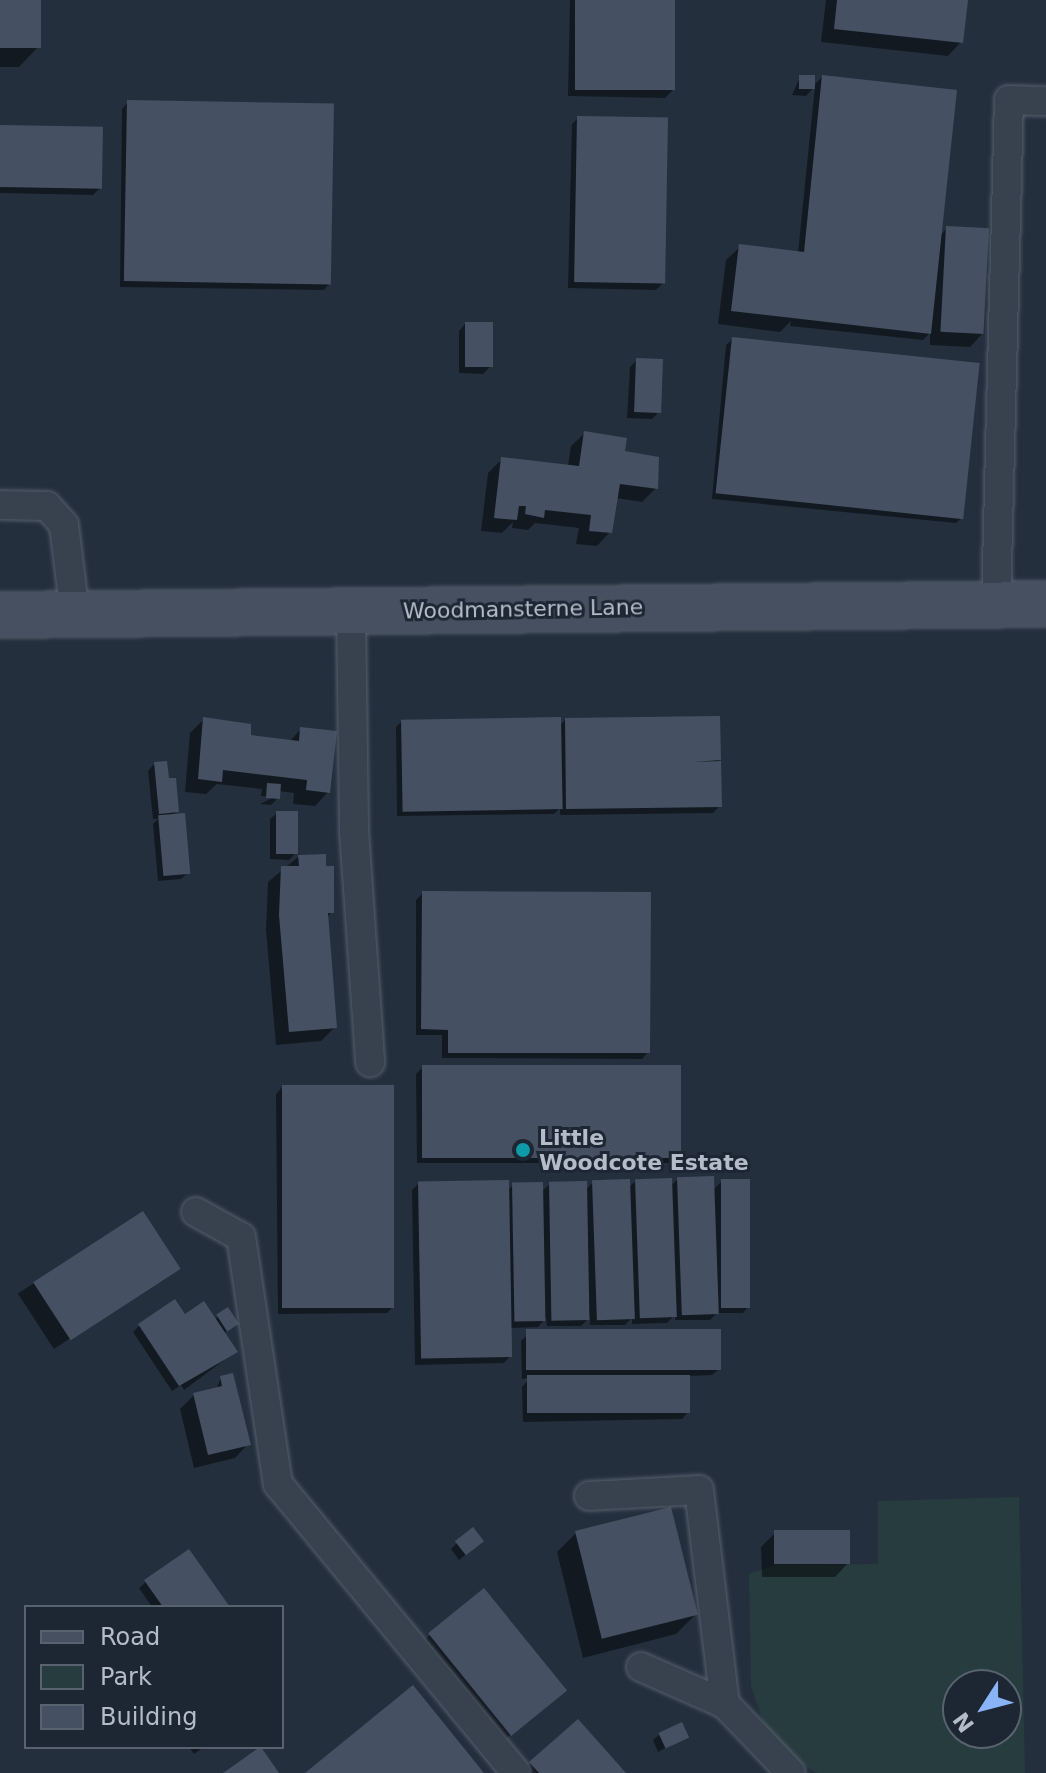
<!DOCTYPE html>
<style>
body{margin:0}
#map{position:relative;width:1046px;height:1773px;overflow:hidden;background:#242f3e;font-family:"DejaVu Sans",sans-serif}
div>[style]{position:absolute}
.green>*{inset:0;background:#263c3f}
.shadow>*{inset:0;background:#0007;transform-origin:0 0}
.building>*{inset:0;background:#455162;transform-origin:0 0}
.roads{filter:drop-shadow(0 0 2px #565f6c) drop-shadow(0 0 2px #565f6c)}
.lane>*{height:28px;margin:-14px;padding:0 14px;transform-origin:14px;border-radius:14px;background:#38414e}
.secondary>*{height:44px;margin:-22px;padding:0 22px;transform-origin:22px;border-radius:22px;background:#465061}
.dots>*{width:22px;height:22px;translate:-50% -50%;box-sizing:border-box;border:4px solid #1d2633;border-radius:50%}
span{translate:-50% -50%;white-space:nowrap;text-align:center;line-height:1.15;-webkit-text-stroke:6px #1d2633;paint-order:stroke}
.street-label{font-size:22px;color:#b4bcc9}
.poi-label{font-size:22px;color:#b4bcc9;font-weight:700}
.left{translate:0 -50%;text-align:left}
.legend{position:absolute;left:24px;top:1605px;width:260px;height:144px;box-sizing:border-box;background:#1d2633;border:2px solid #59626f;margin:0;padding:10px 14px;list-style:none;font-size:24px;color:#b4bcc9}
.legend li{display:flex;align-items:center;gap:16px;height:40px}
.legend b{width:40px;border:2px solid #59626f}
.north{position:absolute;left:942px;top:1669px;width:80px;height:80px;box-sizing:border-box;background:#1d2633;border:2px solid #59626f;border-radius:50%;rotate:234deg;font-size:22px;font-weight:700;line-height:32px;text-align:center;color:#b4bcc9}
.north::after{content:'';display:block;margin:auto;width:28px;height:36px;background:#8ab4f8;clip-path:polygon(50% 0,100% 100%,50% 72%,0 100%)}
</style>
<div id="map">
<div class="green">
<i style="clip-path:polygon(evenodd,1019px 1497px,1025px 1773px,817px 1773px,795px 1760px,763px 1722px,751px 1686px,749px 1574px,775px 1565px,878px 1564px,878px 1501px,1019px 1497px,958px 1685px,1006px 1685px,1006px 1733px,958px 1733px,958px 1685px)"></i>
</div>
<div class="shadow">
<i style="clip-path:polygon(0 0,39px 0,38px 47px,19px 67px,0 67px)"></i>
<i style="clip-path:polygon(570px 0,673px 0,672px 91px,665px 98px,568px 96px)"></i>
<i style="clip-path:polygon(826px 0,966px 0,961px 42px,948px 56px,821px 42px)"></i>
<i style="clip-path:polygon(800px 77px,812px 87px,822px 77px,940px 236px,947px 228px,983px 333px,970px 347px,930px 345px,930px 333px,923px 340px,790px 326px,791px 321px,780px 332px,718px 324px,726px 260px,740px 247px,798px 253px,815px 86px,806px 96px,792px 95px)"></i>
<i style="clip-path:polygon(128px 102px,330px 283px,324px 290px,120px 287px,122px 109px)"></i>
<i style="clip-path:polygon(578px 118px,663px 283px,656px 290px,568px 288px,572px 124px)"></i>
<i style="clip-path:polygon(0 127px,100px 188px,93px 195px,0 193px)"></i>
<i style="clip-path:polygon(465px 324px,490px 367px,483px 374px,459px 373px,459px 331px)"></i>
<i style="clip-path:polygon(733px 339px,963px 517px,956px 523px,712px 499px,726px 345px)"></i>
<i style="clip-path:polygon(637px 360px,659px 412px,652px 419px,627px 418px,630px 367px)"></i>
<i style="clip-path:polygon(585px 433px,623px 452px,656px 488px,642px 502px,616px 498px,610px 532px,597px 546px,576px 544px,579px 528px,535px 523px,528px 530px,512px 528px,513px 522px,502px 533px,481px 531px,488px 473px,502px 459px,568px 466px,571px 446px)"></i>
<i style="clip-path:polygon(718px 718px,720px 806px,713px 813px,560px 815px,560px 808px,554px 814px,397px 816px,396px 727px,402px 721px,559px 726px,565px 720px)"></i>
<i style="clip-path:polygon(204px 719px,248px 737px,289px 742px,301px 729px,328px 792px,315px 806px,293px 804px,294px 793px,278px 791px,278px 798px,271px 805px,260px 804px,274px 797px,261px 796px,262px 789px,217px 784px,206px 794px,185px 792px,190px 733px)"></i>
<i style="clip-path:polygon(154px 764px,167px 780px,177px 811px,171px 817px,188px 873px,181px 879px,158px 881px,153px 824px,158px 819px,153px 819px,148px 771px)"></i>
<i style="clip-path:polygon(277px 813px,296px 853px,289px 860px,270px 859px,270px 819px)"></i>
<i style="clip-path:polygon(298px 857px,332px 912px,326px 918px,335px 1027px,321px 1041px,276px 1045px,266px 930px,268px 882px)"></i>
<i style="clip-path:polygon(423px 893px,648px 1052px,642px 1059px,442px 1058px,442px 1035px,416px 1035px,416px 900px)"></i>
<i style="clip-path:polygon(423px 1067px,680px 1157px,673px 1163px,417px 1163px,416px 1074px)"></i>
<i style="clip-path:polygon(282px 1087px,394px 1306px,387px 1313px,278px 1314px,276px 1094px)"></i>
<i style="clip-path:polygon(677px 1180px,713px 1190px,722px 1181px,749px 1306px,743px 1313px,717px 1313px,710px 1320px,675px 1320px,675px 1315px,667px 1323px,632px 1324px,632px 1318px,625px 1325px,590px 1325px,590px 1317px,581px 1326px,547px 1326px,546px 1318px,538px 1327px,510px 1328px,510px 1356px,504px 1363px,415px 1365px,412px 1190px,418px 1184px,507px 1191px,513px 1185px,541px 1192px,550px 1184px,585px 1191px,593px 1182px,628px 1188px,636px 1181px,670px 1186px)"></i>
<i style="left:142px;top:1213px;width:66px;height:148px;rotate:57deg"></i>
<i style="clip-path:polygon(227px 1310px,236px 1324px,223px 1334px,235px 1352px,184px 1390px,181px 1385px,172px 1391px,133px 1332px,140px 1325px,184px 1317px,214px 1320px)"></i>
<i style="clip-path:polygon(527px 1335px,719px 1369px,712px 1375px,688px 1376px,688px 1412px,682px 1419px,523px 1422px,522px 1387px,530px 1378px,522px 1379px,521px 1341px)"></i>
<i style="clip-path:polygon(221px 1378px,248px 1444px,235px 1458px,194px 1468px,180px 1409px,194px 1395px,216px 1390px)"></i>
<i style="clip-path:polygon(576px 1533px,696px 1614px,676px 1634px,583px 1658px,557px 1552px)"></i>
<i style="clip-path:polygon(775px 1533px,848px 1563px,835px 1577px,762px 1577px,761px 1547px)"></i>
<i style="clip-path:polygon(457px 1543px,475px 1547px,459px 1560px,451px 1549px)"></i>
<i style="clip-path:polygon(146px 1582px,228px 1607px,152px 1607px,139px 1588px)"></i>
<i style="clip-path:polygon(430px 1635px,558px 1697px,504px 1740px,423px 1641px)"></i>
<i style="clip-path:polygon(578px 1721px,623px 1773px,526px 1773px,524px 1770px)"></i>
<i style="clip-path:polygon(660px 1734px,687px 1736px,658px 1752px,653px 1740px)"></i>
<i style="clip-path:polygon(189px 1747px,204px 1747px,194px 1754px)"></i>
</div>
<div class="building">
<i style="left:0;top:0;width:41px;height:48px"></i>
<i style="left:575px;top:0;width:100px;height:90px"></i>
<i style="clip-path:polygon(837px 0,968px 0,963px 43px,834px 29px)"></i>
<i style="left:799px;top:75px;width:16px;height:14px"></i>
<i style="clip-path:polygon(822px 75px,957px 90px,931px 334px,731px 311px,739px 244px,804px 252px)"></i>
<i style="left:127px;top:100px;width:207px;height:181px;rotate:1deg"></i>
<i style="left:577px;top:116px;width:91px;height:166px;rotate:1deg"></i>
<i style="left:0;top:125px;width:103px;height:62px;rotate:1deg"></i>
<i style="left:946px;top:226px;width:43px;height:106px;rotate:3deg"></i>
<i style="left:465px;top:322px;width:28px;height:45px"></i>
<i style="left:732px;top:337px;width:249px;height:157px;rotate:6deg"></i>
<i style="left:636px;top:358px;width:27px;height:54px;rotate:2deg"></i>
<i style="clip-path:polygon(584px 431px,627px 438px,625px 451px,659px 457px,658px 489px,620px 484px,612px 533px,589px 531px,591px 515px,545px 510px,544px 518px,525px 514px,526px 506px,519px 506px,517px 520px,494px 518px,501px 457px,579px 466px)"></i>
<i style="clip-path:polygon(720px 716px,721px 760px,693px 762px,721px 761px,722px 807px,566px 809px,565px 718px)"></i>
<i style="clip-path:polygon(203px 717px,251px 724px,251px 735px,299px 741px,300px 727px,337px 731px,330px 793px,306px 790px,307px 780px,223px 770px,222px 782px,198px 779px)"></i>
<i style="left:561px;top:717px;width:92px;height:160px;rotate:89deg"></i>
<i style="clip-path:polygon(167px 761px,169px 778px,176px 778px,179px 812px,159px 814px,154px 762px)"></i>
<i style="left:267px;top:783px;width:14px;height:15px;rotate:4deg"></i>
<i style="left:276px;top:811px;width:22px;height:43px"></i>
<i style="left:185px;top:813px;width:61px;height:27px;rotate:85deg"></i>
<i style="clip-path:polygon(326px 854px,326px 866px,334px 866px,334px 913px,328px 913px,337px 1028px,289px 1032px,279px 915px,281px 866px,299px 866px,298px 855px)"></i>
<i style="clip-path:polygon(422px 891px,651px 892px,650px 1053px,448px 1053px,448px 1030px,421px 1029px)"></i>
<i style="left:422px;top:1065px;width:259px;height:93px"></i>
<i style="left:282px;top:1085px;width:112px;height:223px"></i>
<i style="left:714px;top:1176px;width:138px;height:37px;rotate:88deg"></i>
<i style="left:672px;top:1178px;width:139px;height:37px;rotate:88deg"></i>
<i style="left:630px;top:1179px;width:140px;height:38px;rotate:88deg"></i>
<i style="left:721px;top:1179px;width:29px;height:129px"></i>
<i style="left:509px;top:1180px;width:177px;height:91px;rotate:89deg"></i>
<i style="left:587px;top:1181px;width:139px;height:38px;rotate:89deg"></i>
<i style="left:543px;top:1182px;width:139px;height:31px;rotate:89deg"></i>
<i style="left:143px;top:1211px;width:69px;height:131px;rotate:57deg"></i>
<i style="clip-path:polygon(175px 1299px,185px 1314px,204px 1301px,238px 1352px,179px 1386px,138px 1324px)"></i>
<i style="left:228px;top:1307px;width:20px;height:14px;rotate:57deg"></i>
<i style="left:721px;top:1329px;width:41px;height:195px;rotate:90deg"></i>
<i style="clip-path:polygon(233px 1373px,251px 1445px,208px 1455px,193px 1393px,222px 1386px,220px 1376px)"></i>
<i style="left:690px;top:1375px;width:38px;height:163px;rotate:90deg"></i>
<i style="left:671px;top:1507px;width:111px;height:99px;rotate:76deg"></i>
<i style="left:473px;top:1527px;width:18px;height:23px;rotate:52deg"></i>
<i style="left:850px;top:1530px;width:34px;height:76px;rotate:90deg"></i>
<i style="clip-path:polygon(189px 1549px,230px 1607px,163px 1607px,144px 1580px)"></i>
<i style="left:484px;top:1588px;width:132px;height:72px;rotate:51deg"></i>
<i style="clip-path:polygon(413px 1685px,484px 1773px,305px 1773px)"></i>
<i style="clip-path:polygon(578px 1719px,626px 1773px,539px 1773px,529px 1762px)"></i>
<i style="left:682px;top:1722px;width:17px;height:26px;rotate:65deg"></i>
<i style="clip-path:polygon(261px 1747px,279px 1773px,223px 1773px,260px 1747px)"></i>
</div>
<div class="roads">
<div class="lane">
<i style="left:0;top:505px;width:47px;rotate:1.2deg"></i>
<i style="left:47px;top:506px;width:25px;rotate:48deg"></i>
<i style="left:64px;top:525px;width:90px;rotate:83deg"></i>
<i style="left:996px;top:605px;width:505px;rotate:-88.53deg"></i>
<i style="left:1009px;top:100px;width:37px;rotate:2deg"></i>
<i style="left:351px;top:611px;width:220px;rotate:89.2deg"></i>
<i style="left:354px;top:831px;width:232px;rotate:86deg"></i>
<i style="left:196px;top:1212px;width:51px;rotate:29.1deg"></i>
<i style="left:241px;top:1237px;width:250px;rotate:81.5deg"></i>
<i style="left:278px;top:1484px;width:374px;rotate:50.5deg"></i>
<i style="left:589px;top:1496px;width:110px;rotate:-3.1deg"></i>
<i style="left:699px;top:1490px;width:216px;rotate:83.1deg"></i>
<i style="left:725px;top:1704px;width:95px;rotate:46.3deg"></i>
<i style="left:641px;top:1667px;width:92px;rotate:23.8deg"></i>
</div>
<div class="secondary">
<i style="left:0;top:615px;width:1046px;rotate:-0.6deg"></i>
</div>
</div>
<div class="dots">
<i style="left:523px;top:1150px;background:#0f9aa8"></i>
</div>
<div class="street-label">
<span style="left:523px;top:609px;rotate:-1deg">Woodmansterne Lane</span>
</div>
<div class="poi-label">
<span class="left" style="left:539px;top:1150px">Little<br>Woodcote Estate</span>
</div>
<ul class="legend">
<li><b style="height:10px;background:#465061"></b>Road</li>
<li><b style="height:22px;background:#263c3f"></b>Park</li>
<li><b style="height:22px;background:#455162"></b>Building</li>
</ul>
<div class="north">N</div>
</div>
